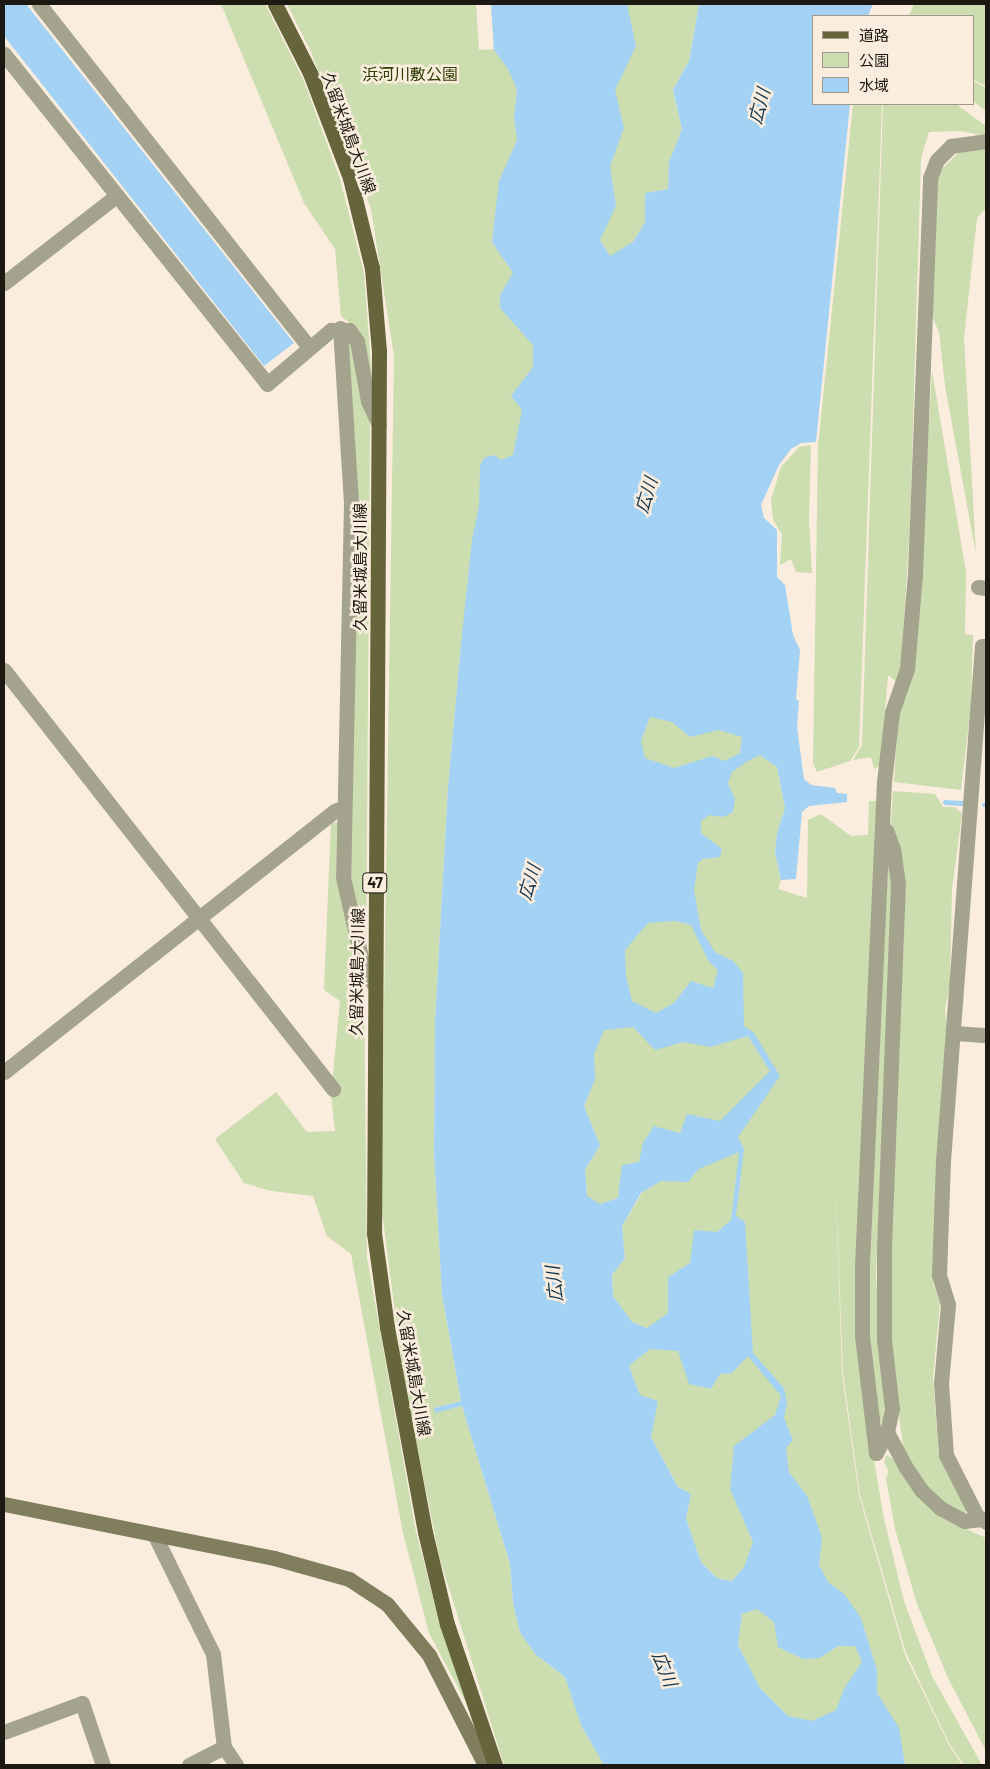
<!DOCTYPE html>
<meta charset="utf-8">
<style>
body{margin:0}
#map{position:relative;width:990px;height:1769px;overflow:hidden;background:#faedde;font-family:Barlow,"Noto Sans JP",sans-serif}
div>[style]{position:absolute}
.green>*{inset:0;background:#ccddaf}
.water>*{inset:0;background:#a3d2f5}
.stream>*{height:4.5px;margin:-2.25px;padding:0 2.25px;transform-origin:2.25px;border-radius:2.25px;background:#a3d2f5}
.street>*{height:15px;margin:-7.5px;padding:0 7.5px;transform-origin:7.5px;border-radius:7.5px;background:#a4a38d}
.secondary>*{height:15px;margin:-7.5px;padding:0 7.5px;transform-origin:7.5px;border-radius:7.5px;background:#807e5d}
.primary>*{height:15px;margin:-7.5px;padding:0 7.5px;transform-origin:7.5px;border-radius:7.5px;background:#66643b}
span{translate:-50% -50%;white-space:nowrap;text-align:center;line-height:1.15;-webkit-text-stroke:5px #faedde;paint-order:stroke}
.shield-label span{padding:1px 4px;background:#faedde;border:1px solid;border-radius:4px;-webkit-text-stroke-width:0}
.shield-label{font-size:15px;color:#1c1812;font-weight:700}
.park-label{font-size:16px;color:#2f3e05}
.street-label{font-size:16px;color:#1c1812}
.water-label{font-size:18px;color:#11364e;font-style:italic}
.frame{position:absolute;inset:0;border:5px solid #1c1812;pointer-events:none}
.legend{position:absolute;left:812px;top:15px;width:162px;height:90px;box-sizing:border-box;background:#faedde;border:1px solid #a1988c;margin:0;padding:6px 9px;list-style:none;font-size:15px;color:#1c1812}
.legend li{display:flex;align-items:center;gap:10px;height:25px}
.legend b{width:25px;border:1px solid #a1988c}
</style>
<div id="map">
<div class="green">
<i style="clip-path:polygon(221px 4px,265px 4px,303px 79px,340px 179px,364px 273px,373px 393px,352px 325px,341px 316px,335px 249px,304px 203px)"></i>
<i style="clip-path:polygon(287px 4px,476px 4px,479px 50px,494px 49px,491px 4px,699px 4px,689px 61px,673px 90px,682px 129px,669px 162px,668px 189px,645px 193px,645px 222px,633px 242px,543px 443px,461px 644px,448px 787px,435px 1021px,434px 1153px,442px 1295px,461px 1401px,434px 1408px,435px 1412px,462px 1406px,510px 1564px,513px 1603px,520px 1632px,541px 1659px,565px 1677px,581px 1725px,604px 1765px,504px 1765px,439px 1556px,403px 1374px,381px 1204px,394px 356px,371px 209px,311px 52px)"></i>
<i style="clip-path:polygon(914px 4px,986px 4px,986px 86px,974px 80px,974px 16px,909px 16px)"></i>
<i style="clip-path:polygon(974px 81px,986px 88px,986px 111px,974px 102px)"></i>
<i style="clip-path:polygon(853px 104px,882px 104px,859px 747px,850px 761px,817px 772px,813px 763px,818px 447px)"></i>
<i style="clip-path:polygon(883px 104px,956px 104px,986px 126px,986px 136px,961px 131px,929px 132px,921px 158px,910px 525px,901px 670px,897px 682px,888px 675px,880px 766px,874px 769px,871px 757px,853px 760px,862px 745px)"></i>
<i style="clip-path:polygon(977px 148px,986px 148px,986px 208px,977px 218px,964px 338px,976px 554px,945px 386px,939px 332px,931px 314px,936px 184px,943px 168px,957px 154px)"></i>
<i style="clip-path:polygon(347px 339px,354px 348px,370px 422px,366px 963px,347px 878px)"></i>
<i style="clip-path:polygon(932px 371px,966px 572px,965px 634px,973px 635px,971px 705px,961px 790px,894px 782px,898px 716px,912px 679px,915px 657px)"></i>
<i style="clip-path:polygon(811px 445px,809px 521px,812px 573px,796px 572px,791px 559px,780px 565px,782px 535px,773px 519px,771px 500px,781px 467px,799px 447px)"></i>
<i style="clip-path:polygon(614px 711px,734px 711px,760px 755px,777px 767px,785px 808px,777px 833px,775px 853px,781px 880px,778px 889px,807px 898px,808px 820px,821px 814px,851px 836px,868px 835px,869px 801px,880px 801px,875px 883px,867px 1417px,884px 1519px,904px 1601px,932px 1676px,982px 1765px,964px 1765px,949px 1743px,906px 1653px,860px 1495px,843px 1374px,835px 1164px,842px 1374px,859px 1495px,905px 1655px,949px 1745px,962px 1765px,857px 1765px,838px 1748px,788px 1716px,760px 1688px,738px 1645px,742px 1614px,764px 1530px,743px 1583px,717px 1578px,701px 1562px,686px 1518px,691px 1494px,678px 1487px,651px 1437px,657px 1401px,640px 1395px,629px 1366px,650px 1349px,675px 1318px,647px 1328px,632px 1322px,613px 1296px,612px 1275px,625px 1258px,622px 1226px,657px 1168px,618px 1198px,600px 1204px,587px 1197px,585px 1170px,600px 1145px,584px 1106px,599px 1013px,671px 1022px,618px 1001px,645px 793px)"></i>
<i style="clip-path:polygon(893px 791px,935px 794px,943px 807px,954px 807px,962px 813px,952px 890px,950px 985px,945px 1009px,947px 1028px,933px 1283px,940px 1303px,933px 1378px,939px 1457px,966px 1509px,966px 1513px,961px 1514px,934px 1496px,904px 1454px,890px 1348px,886px 1277px,904px 939px,902px 869px,891px 823px)"></i>
<i style="clip-path:polygon(340px 822px,338px 874px,364px 988px,367px 1258px,416px 1532px,439px 1620px,468px 1706px,429px 1633px,403px 1533px,351px 1254px,327px 1236px,313px 1196px,271px 1191px,244px 1183px,215px 1139px,276px 1092px,307px 1132px,335px 1131px,331px 1095px,340px 1001px,324px 990px,331px 823px)"></i>
<i style="clip-path:polygon(888px 861px,891px 885px,889px 972px,876px 1276px,885px 1403px,882px 1422px,879px 1421px,867px 1337px)"></i>
<i style="clip-path:polygon(886px 1455px,893px 1459px,918px 1498px,944px 1519px,986px 1538px,986px 1751px,948px 1678px,917px 1604px,895px 1529px,886px 1478px,889px 1472px,884px 1462px)"></i>
</div>
<div class="water">
<i style="clip-path:polygon(4px 4px,26px 4px,294px 343px,264px 366px,4px 36px)"></i>
<i style="clip-path:polygon(evenodd,491px 4px,627px 4px,636px 46px,615px 90px,624px 128px,610px 166px,616px 206px,600px 240px,610px 256px,633px 242px,645px 222px,645px 193px,668px 189px,669px 162px,682px 129px,673px 90px,689px 61px,699px 4px,873px 4px,868px 16px,814px 16px,814px 104px,850px 104px,816px 442px,801px 443px,791px 449px,779px 465px,761px 505px,764px 518px,777px 530px,777px 577px,785px 585px,793px 635px,800px 650px,796px 699px,799px 701px,797px 727px,804px 779px,811px 785px,835px 788px,837px 793px,847px 794px,847px 802px,809px 806px,802px 812px,796px 879px,781px 880px,775px 853px,777px 833px,785px 808px,777px 767px,760px 755px,748px 761px,732px 772px,728px 783px,735px 799px,733px 812px,724px 817px,709px 815px,701px 821px,701px 833px,722px 849px,720px 857px,703px 859px,698px 863px,694px 890px,701px 930px,715px 952px,733px 961px,743px 973px,744px 1026px,754px 1033px,780px 1076px,738px 1137px,744px 1149px,736px 1216px,745px 1222px,753px 1353px,784px 1388px,787px 1403px,784px 1418px,793px 1440px,786px 1448px,789px 1472px,807px 1496px,822px 1537px,819px 1565px,828px 1582px,844px 1594px,861px 1618px,877px 1670px,877px 1693px,899px 1728px,905px 1765px,604px 1765px,581px 1725px,565px 1677px,535px 1654px,520px 1632px,513px 1603px,510px 1564px,462px 1406px,435px 1413px,434px 1408px,461px 1401px,442px 1295px,434px 1153px,435px 1021px,448px 787px,461px 644px,472px 540px,479px 506px,480px 466px,484px 458px,494px 455px,501px 460px,513px 455px,522px 410px,511px 396px,533px 367px,533px 345px,500px 308px,500px 295px,513px 273px,492px 242px,499px 181px,517px 140px,514px 118px,517px 89px,508px 69px,494px 50px,491px 4px,650px 717px,672px 722px,690px 737px,719px 730px,742px 737px,740px 753px,725px 761px,712px 756px,674px 768px,645px 758px,641px 741px,650px 717px,491px 4px,675px 921px,691px 925px,709px 962px,718px 970px,713px 988px,691px 981px,674px 1003px,656px 1013px,632px 1001px,626px 976px,625px 950px,648px 923px,675px 921px,491px 4px,633px 1027px,655px 1050px,684px 1042px,710px 1047px,748px 1036px,770px 1071px,720px 1121px,687px 1114px,680px 1133px,654px 1126px,643px 1143px,639px 1162px,622px 1165px,618px 1198px,600px 1204px,587px 1196px,585px 1170px,600px 1145px,584px 1106px,595px 1079px,594px 1054px,604px 1030px,633px 1027px,491px 4px,739px 1152px,731px 1220px,717px 1232px,694px 1230px,690px 1263px,668px 1277px,668px 1313px,647px 1328px,632px 1322px,613px 1296px,612px 1275px,625px 1258px,622px 1226px,641px 1193px,661px 1181px,688px 1182px,699px 1169px,739px 1152px,491px 4px,650px 1349px,678px 1351px,689px 1384px,711px 1389px,720px 1374px,732px 1373px,748px 1356px,781px 1396px,775px 1415px,734px 1446px,730px 1489px,753px 1542px,744px 1567px,732px 1581px,717px 1578px,701px 1562px,686px 1518px,691px 1494px,678px 1487px,651px 1437px,658px 1401px,640px 1395px,629px 1366px,650px 1349px,491px 4px,757px 1609px,774px 1622px,778px 1647px,803px 1659px,820px 1658px,838px 1646px,855px 1646px,862px 1662px,844px 1689px,836px 1710px,812px 1721px,788px 1716px,760px 1688px,738px 1645px,742px 1614px,757px 1609px)"></i>
</div>
<div class="stream">
<i style="left:945px;top:802px;width:17px;rotate:3deg"></i>
<i style="left:984px;top:805px;width:2px"></i>
</div>
<div class="street">
<i style="left:39px;top:4px;width:437px;rotate:51.8deg"></i>
<i style="left:4px;top:54px;width:422px;rotate:51.4deg"></i>
<i style="left:267px;top:384px;width:84px;rotate:-40.2deg"></i>
<i style="left:331px;top:330px;width:18px"></i>
<i style="left:349px;top:330px;width:14px;rotate:54deg"></i>
<i style="left:357px;top:341px;width:61px;rotate:79.6deg"></i>
<i style="left:368px;top:401px;width:26px;rotate:65deg"></i>
<i style="left:4px;top:283px;width:140px;rotate:-37.8deg"></i>
<i style="left:340px;top:328px;width:176px;rotate:86.4deg"></i>
<i style="left:351px;top:504px;width:373px;rotate:91.2deg"></i>
<i style="left:343px;top:877px;width:95px;rotate:77.3deg"></i>
<i style="left:364px;top:970px;width:18px;rotate:56deg"></i>
<i style="left:978px;top:587px;width:8px;rotate:7deg"></i>
<i style="left:986px;top:646px;width:4px;rotate:180deg"></i>
<i style="left:982px;top:646px;width:516px;rotate:94.33deg"></i>
<i style="left:943px;top:1161px;width:114px;rotate:92deg"></i>
<i style="left:939px;top:1275px;width:31px;rotate:73deg"></i>
<i style="left:948px;top:1305px;width:78px;rotate:95.1deg"></i>
<i style="left:941px;top:1383px;width:72px;rotate:86deg"></i>
<i style="left:946px;top:1455px;width:68px;rotate:63.1deg"></i>
<i style="left:977px;top:1516px;width:11px;rotate:34deg"></i>
<i style="left:4px;top:670px;width:533px;rotate:51.86deg"></i>
<i style="left:955px;top:1033px;width:31px;rotate:4deg"></i>
<i style="left:4px;top:1072px;width:422px;rotate:-38.3deg"></i>
<i style="left:335px;top:811px;width:10px;rotate:-24deg"></i>
<i style="left:887px;top:1432px;width:38px;rotate:62deg"></i>
<i style="left:905px;top:1466px;width:30px;rotate:56deg"></i>
<i style="left:922px;top:1491px;width:25px;rotate:43deg"></i>
<i style="left:940px;top:1508px;width:27px;rotate:28deg"></i>
<i style="left:964px;top:1521px;width:18px;rotate:-6deg"></i>
<i style="left:876px;top:1453px;width:118px;rotate:-96.8deg"></i>
<i style="left:862px;top:1336px;width:70px;rotate:-90deg"></i>
<i style="left:862px;top:1266px;width:484px;rotate:-87.4deg"></i>
<i style="left:884px;top:782px;width:70px;rotate:-83.5deg"></i>
<i style="left:892px;top:712px;width:46px;rotate:-70.8deg"></i>
<i style="left:907px;top:669px;width:95px;rotate:-85.2deg"></i>
<i style="left:915px;top:574px;width:396px;rotate:-87.8deg"></i>
<i style="left:930px;top:178px;width:19px;rotate:-69deg"></i>
<i style="left:937px;top:160px;width:20px;rotate:-45deg"></i>
<i style="left:951px;top:146px;width:35px;rotate:-8deg"></i>
<i style="left:876px;top:1453px;width:24px;rotate:-62deg"></i>
<i style="left:887px;top:1432px;width:24px;rotate:-78deg"></i>
<i style="left:892px;top:1409px;width:69px;rotate:-96.6deg"></i>
<i style="left:884px;top:1340px;width:93px;rotate:-90deg"></i>
<i style="left:884px;top:1247px;width:363px;rotate:-87.8deg"></i>
<i style="left:898px;top:884px;width:35px;rotate:-98deg"></i>
<i style="left:893px;top:849px;width:20px;rotate:-110deg"></i>
<i style="left:155px;top:1536px;width:131px;rotate:63.8deg"></i>
<i style="left:213px;top:1654px;width:94px;rotate:83.3deg"></i>
<i style="left:224px;top:1747px;width:22px;rotate:56deg"></i>
<i style="left:4px;top:1732px;width:83px;rotate:-20.4deg"></i>
<i style="left:82px;top:1703px;width:65px;rotate:71.3deg"></i>
<i style="left:189px;top:1765px;width:39px;rotate:-27deg"></i>
</div>
<div class="secondary">
<i style="left:4px;top:1504px;width:275px;rotate:11.3deg"></i>
<i style="left:274px;top:1558px;width:78px;rotate:15.6deg"></i>
<i style="left:349px;top:1579px;width:45px;rotate:33.3deg"></i>
<i style="left:387px;top:1604px;width:66px;rotate:50.5deg"></i>
<i style="left:429px;top:1655px;width:123px;rotate:63deg"></i>
</div>
<div class="primary">
<i style="left:275px;top:4px;width:77px;rotate:63.1deg"></i>
<i style="left:310px;top:73px;width:112px;rotate:69.1deg"></i>
<i style="left:350px;top:178px;width:93px;rotate:76.3deg"></i>
<i style="left:372px;top:268px;width:83px;rotate:85.2deg"></i>
<i style="left:379px;top:351px;width:882px;rotate:90.32deg"></i>
<i style="left:374px;top:1233px;width:95px;rotate:82.1deg"></i>
<i style="left:387px;top:1327px;width:208px;rotate:79.5deg"></i>
<i style="left:425px;top:1532px;width:95px;rotate:76.6deg"></i>
<i style="left:447px;top:1624px;width:149px;rotate:71.2deg"></i>
</div>
<div class="shield-label">
<span style="left:375px;top:883px">47</span>
</div>
<div class="park-label">
<span style="left:410px;top:74px">浜河川敷公園</span>
</div>
<div class="street-label">
<span style="left:349px;top:133px;rotate:70deg">久留米城島大川線</span>
<span style="left:360px;top:567px;rotate:-90deg">久留米城島大川線</span>
<span style="left:357px;top:972px;rotate:-89deg">久留米城島大川線</span>
<span style="left:414px;top:1373px;rotate:80deg">久留米城島大川線</span>
</div>
<div class="water-label">
<span style="left:759px;top:106px;rotate:-75deg">広川</span>
<span style="left:646px;top:495px;rotate:-73deg">広川</span>
<span style="left:529px;top:882px;rotate:-73deg">広川</span>
<span style="left:554px;top:1284px;rotate:-96deg">広川</span>
<span style="left:665px;top:1669px;rotate:68deg">広川</span>
</div>
<div class="frame"></div>
<ul class="legend">
<li><b style="height:6px;background:#66643b"></b>道路</li>
<li><b style="height:14px;background:#ccddaf"></b>公園</li>
<li><b style="height:14px;background:#a3d2f5"></b>水域</li>
</ul>
</div>
